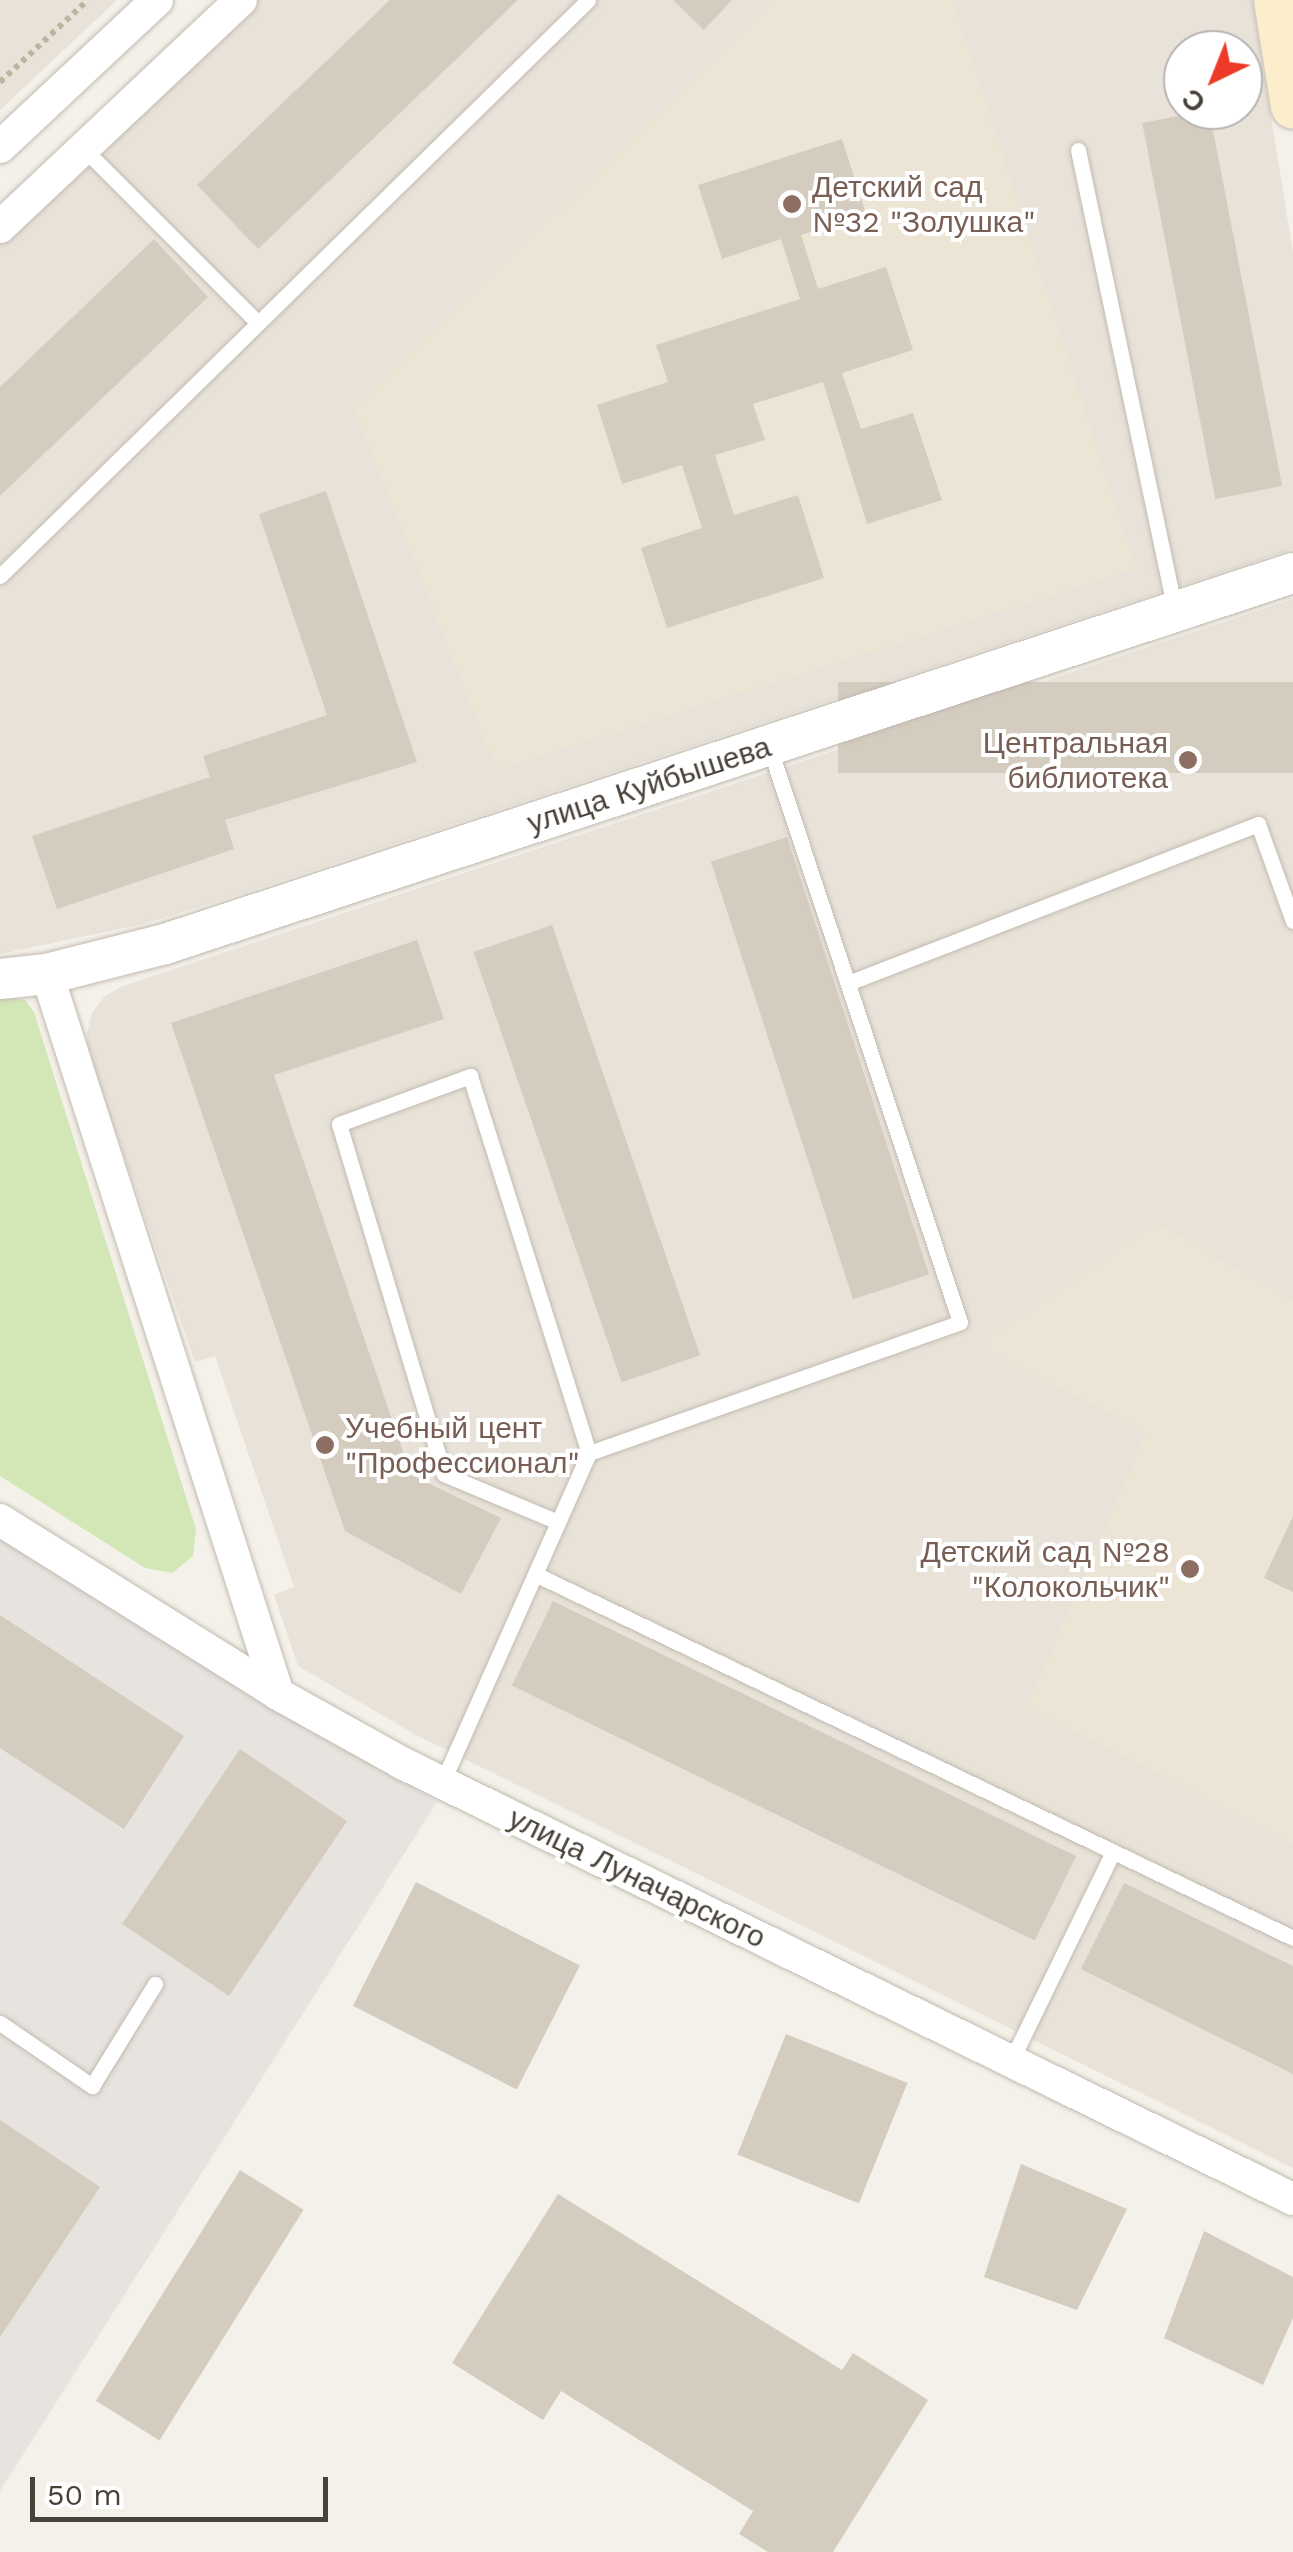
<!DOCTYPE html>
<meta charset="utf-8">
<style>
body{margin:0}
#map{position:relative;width:1293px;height:2552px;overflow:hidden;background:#f4f1ea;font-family:"Work Sans",sans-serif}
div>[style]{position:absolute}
.residential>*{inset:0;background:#e8e2d9}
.industrial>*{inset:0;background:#e7e3df}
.education>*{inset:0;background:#ece4d5}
.green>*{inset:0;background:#d3e6b6}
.building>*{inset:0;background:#d5ccc0;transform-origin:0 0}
.path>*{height:6px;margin-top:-3px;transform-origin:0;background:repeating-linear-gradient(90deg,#c0b39f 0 5px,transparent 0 10px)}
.roads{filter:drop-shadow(0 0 2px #c2bbb0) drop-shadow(0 0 2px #c2bbb0)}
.service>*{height:15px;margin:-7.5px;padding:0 7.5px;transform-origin:7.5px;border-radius:7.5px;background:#fff}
.minor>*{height:32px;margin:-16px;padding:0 16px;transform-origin:16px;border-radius:16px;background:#fff}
.tertiary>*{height:40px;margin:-20px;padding:0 20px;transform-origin:20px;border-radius:20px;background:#fff}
.secondary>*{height:45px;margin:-22.5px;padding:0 22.5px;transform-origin:22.5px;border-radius:22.5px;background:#fceecd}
.dots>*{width:28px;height:28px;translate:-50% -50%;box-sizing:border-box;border:5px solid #fff;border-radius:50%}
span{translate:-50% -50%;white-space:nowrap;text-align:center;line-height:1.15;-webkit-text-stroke:8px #fff;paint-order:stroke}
.education-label{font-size:30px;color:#785e54}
.left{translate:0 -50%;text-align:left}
.right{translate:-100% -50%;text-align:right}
.street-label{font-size:30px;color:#484139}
.north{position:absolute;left:1163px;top:30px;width:100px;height:100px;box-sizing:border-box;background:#fff;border:2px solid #b6b3b0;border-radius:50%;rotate:223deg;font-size:28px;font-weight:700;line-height:40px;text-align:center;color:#484139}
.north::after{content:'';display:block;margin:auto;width:35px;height:45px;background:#ee3a28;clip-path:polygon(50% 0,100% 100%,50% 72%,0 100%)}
.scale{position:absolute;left:30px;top:2477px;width:298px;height:45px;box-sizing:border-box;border:5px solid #484139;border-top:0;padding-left:12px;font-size:30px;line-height:35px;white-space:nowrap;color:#484139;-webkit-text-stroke:8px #fff;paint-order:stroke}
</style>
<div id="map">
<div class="residential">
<i style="clip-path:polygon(0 0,117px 0,0 110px)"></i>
<i style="clip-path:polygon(evenodd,251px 0,1252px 0,1293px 253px,1293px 549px,219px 901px,143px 924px,0 954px,0 235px,251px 0,1183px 50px,1243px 50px,1243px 110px,1183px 110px,1183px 50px)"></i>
<i style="clip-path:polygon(1293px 599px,1293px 2168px,416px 1735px,298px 1666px,274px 1595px,294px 1587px,215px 1356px,195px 1362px,89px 1054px,87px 1033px,92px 1013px,105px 996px,123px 986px)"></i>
</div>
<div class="industrial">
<i style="clip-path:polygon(0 1534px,437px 1802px,0 2491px)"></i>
</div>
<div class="education">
<i style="clip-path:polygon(776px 0,953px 0,1136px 569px,496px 770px,354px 407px)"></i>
<i style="clip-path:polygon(1156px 1223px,1293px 1300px,1293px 1844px,1027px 1706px,1146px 1433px,979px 1345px)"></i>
</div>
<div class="green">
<i style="clip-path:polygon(0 997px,25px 1000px,34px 1012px,196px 1529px,193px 1556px,172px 1573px,145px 1568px,0 1476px)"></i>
</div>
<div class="building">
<i style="clip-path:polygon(390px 0,518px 0,258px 249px,197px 185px)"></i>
<i style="clip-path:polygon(673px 0,732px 0,704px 30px)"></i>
<i style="left:1209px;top:110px;width:383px;height:68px;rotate:79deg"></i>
<i style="clip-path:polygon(842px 139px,866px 214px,801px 235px,818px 289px,886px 267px,913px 350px,842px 373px,861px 429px,913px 413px,942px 500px,867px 524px,823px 382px,753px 404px,765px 440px,715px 455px,734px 515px,798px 495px,824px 578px,667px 628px,641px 548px,702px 528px,682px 465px,622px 484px,597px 405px,668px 382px,656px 345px,800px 299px,781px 239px,722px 259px,698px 185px)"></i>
<i style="clip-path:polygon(154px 239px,208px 297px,0 496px,0 387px)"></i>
<i style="clip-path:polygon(326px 491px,417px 762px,225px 820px,234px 849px,57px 909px,32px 836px,210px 777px,203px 756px,327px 715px,259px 514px)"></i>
<i style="left:1293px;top:682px;width:91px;height:455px;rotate:90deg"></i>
<i style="left:787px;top:837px;width:460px;height:80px;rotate:72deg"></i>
<i style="left:552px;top:925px;width:455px;height:83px;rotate:71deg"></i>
<i style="clip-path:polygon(417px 940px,444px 1019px,274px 1075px,411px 1475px,501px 1518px,461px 1594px,345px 1531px,171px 1023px)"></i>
<i style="clip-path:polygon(1293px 1516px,1293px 1592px,1264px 1578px)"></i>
<i style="left:553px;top:1601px;width:582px;height:94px;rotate:26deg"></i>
<i style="clip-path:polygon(0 1615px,184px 1736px,124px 1829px,0 1748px)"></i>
<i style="left:240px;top:1749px;width:129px;height:211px;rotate:34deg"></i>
<i style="left:416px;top:1882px;width:184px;height:139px;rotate:27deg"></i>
<i style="clip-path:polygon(1124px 1883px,1293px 1966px,1293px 2074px,1081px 1969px)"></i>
<i style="left:786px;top:2034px;width:131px;height:130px;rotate:22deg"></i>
<i style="clip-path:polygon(0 2120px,100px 2187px,0 2337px)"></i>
<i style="clip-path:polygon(1021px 2164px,1127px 2209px,1077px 2310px,984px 2277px)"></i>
<i style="left:240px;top:2170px;width:75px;height:272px;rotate:32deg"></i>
<i style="clip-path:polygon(558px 2194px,842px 2370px,853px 2353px,928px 2400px,833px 2552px,768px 2552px,739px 2534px,753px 2511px,561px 2391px,543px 2420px,452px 2363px)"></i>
<i style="clip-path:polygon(1204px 2231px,1293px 2277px,1293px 2318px,1263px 2385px,1164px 2338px)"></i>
</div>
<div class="path">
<i style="left:0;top:82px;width:120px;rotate:-43deg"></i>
</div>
<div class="roads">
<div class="service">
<i style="left:83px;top:148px;width:247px;rotate:45deg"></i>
<i style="left:1078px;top:150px;width:471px;rotate:78.1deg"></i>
<i style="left:0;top:576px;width:823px;rotate:-44.41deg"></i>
<i style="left:848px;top:983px;width:440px;rotate:-21.2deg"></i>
<i style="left:1258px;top:824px;width:103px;rotate:70.2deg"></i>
<i style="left:558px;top:1522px;width:124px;rotate:-157.2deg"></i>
<i style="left:444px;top:1474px;width:365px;rotate:-106.7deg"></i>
<i style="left:339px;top:1124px;width:140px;rotate:-20.1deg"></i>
<i style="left:470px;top:1076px;width:395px;rotate:72.5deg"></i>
<i style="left:535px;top:1574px;width:841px;rotate:25.65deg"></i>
<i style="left:442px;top:1783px;width:361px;rotate:-66deg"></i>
<i style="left:589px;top:1453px;width:393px;rotate:-19.4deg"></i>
<i style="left:960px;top:1322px;width:607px;rotate:-108.35deg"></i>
<i style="left:0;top:2023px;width:112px;rotate:34.4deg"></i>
<i style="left:92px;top:2086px;width:120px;rotate:-58.3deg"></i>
<i style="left:1011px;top:2061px;width:233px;rotate:-64deg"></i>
</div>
<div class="minor">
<i style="left:0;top:147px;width:215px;rotate:-43.1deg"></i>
<i style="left:0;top:227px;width:331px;rotate:-43.3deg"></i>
<i style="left:47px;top:974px;width:756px;rotate:72.21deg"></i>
<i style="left:0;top:1520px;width:328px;rotate:32deg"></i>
<i style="left:278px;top:1694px;width:140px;rotate:29.1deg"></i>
<i style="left:400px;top:1762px;width:994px;rotate:26.08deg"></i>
</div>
<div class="tertiary">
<i style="left:0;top:979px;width:47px;rotate:-6.1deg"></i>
<i style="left:47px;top:974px;width:122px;rotate:-14.3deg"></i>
<i style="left:165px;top:944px;width:1187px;rotate:-18.21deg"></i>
</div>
<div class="secondary">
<i style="left:1276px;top:0;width:107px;rotate:80.9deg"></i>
</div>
</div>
<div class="dots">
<i style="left:792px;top:204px;background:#8d6e63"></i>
<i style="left:1188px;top:760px;background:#8d6e63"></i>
<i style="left:325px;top:1445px;background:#8d6e63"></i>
<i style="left:1190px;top:1569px;background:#8d6e63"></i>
</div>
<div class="education-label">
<span class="left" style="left:812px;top:204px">Детский сад<br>№32 "Золушка"</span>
<span class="right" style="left:1168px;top:760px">Центральная<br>библиотека</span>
<span class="left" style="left:345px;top:1445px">Учебный цент<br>"Профессионал"</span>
<span class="right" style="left:1170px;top:1569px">Детский сад №28<br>"Колокольчик"</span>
</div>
<div class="street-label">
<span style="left:649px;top:785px;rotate:-18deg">улица Куйбышева</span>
<span style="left:637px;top:1878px;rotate:26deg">улица Луначарского</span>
</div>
<div class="north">С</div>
<div class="scale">50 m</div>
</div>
